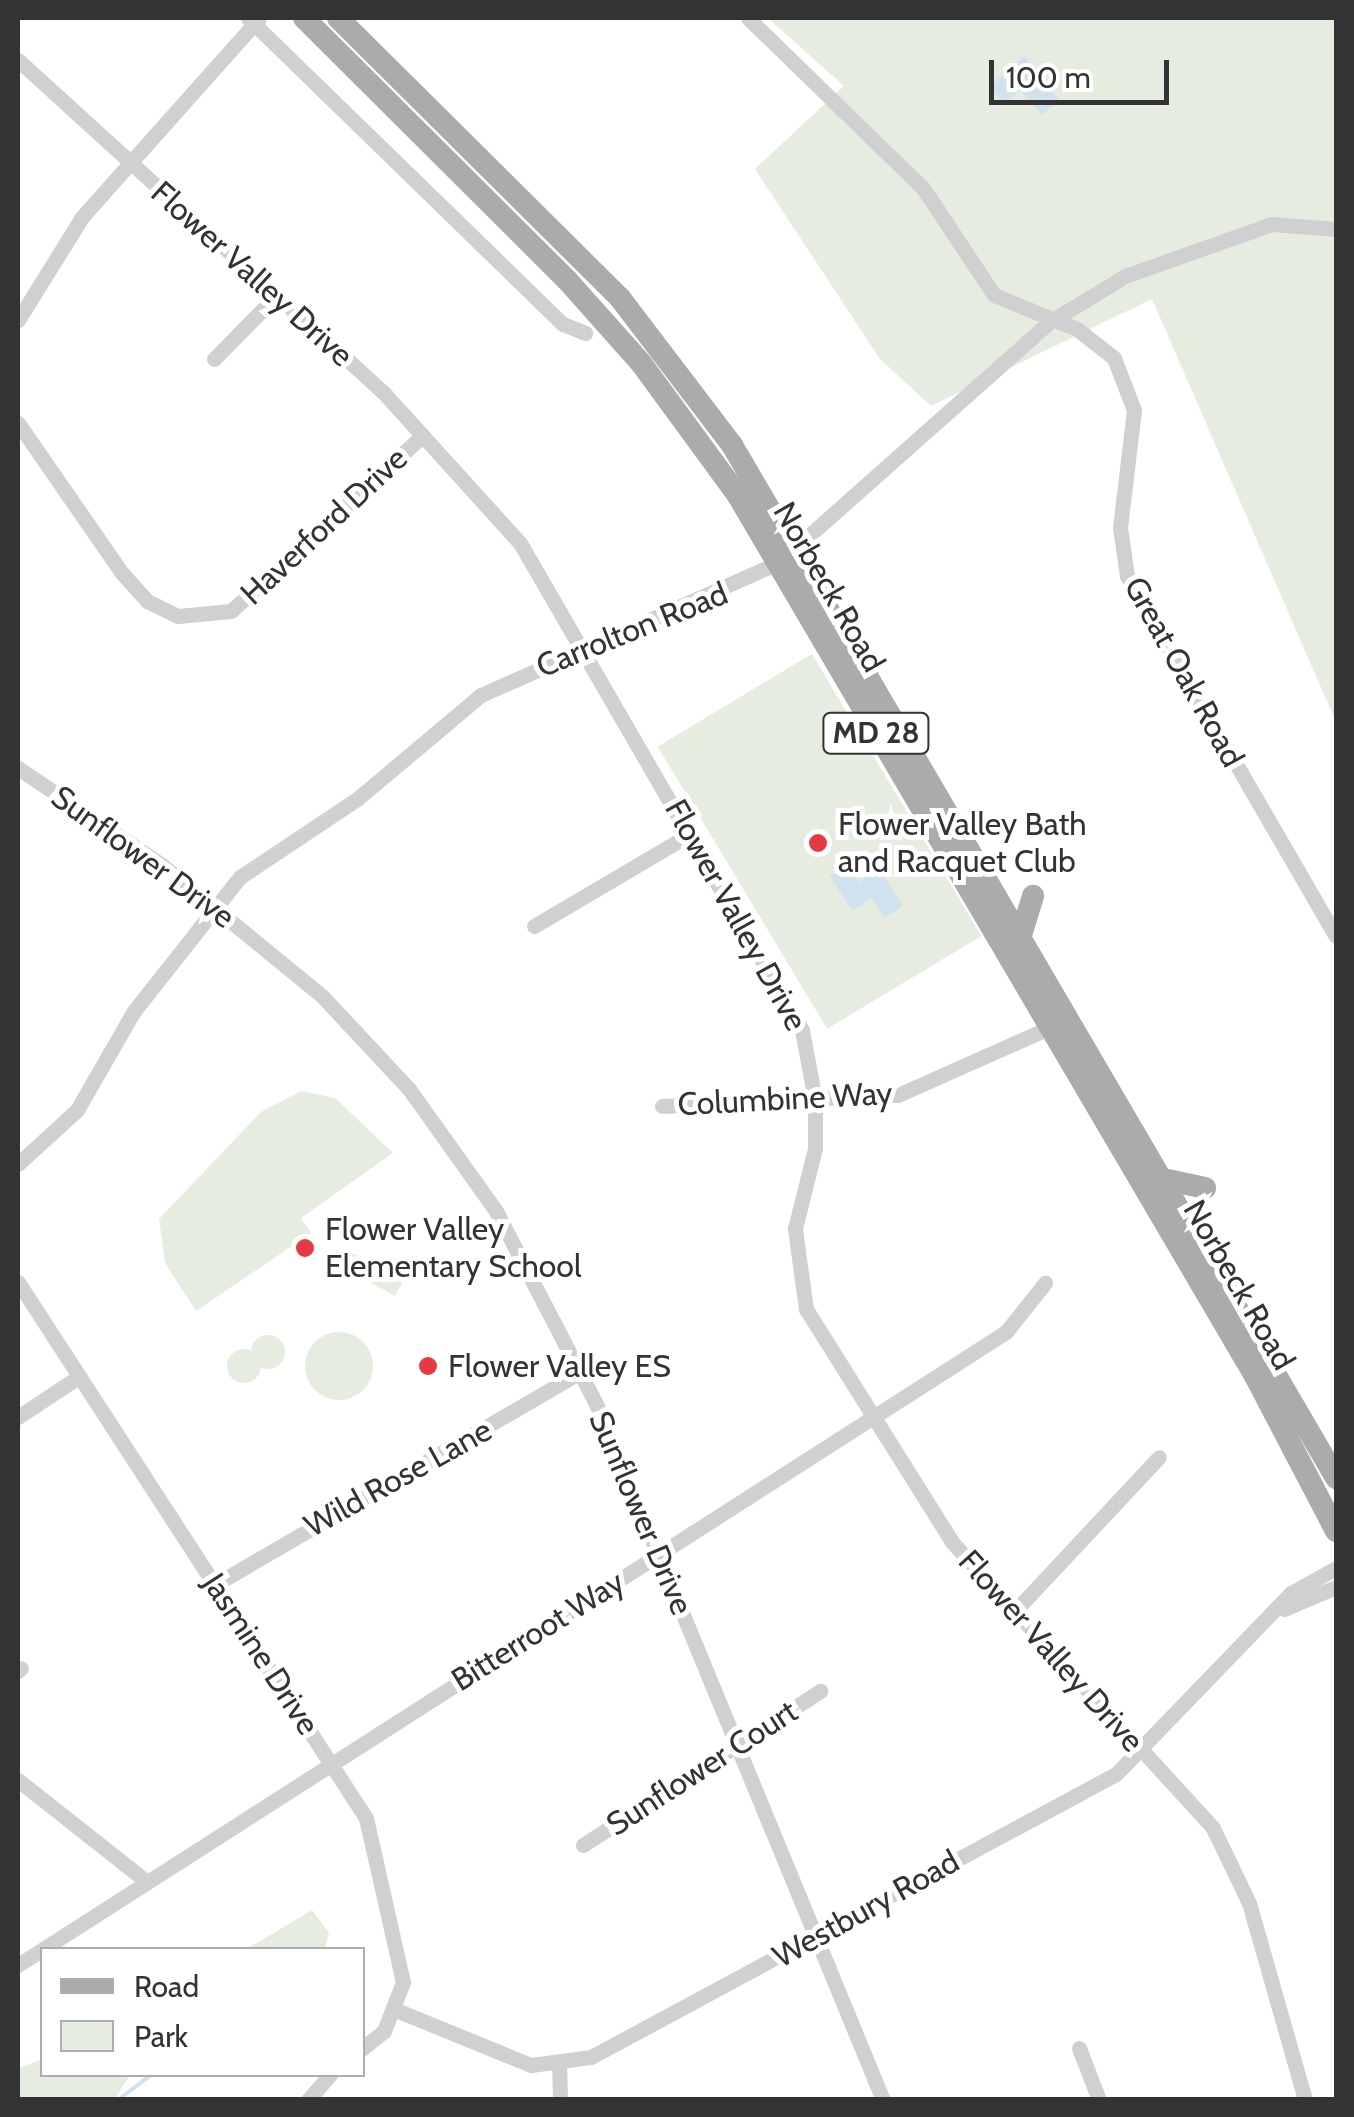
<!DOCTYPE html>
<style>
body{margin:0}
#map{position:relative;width:1354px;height:2117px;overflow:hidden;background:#fff;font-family:Cabin,sans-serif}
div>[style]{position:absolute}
.green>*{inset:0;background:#e6ecdf;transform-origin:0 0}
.round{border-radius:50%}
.water>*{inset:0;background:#cfe2ee}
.stream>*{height:4px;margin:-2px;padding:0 2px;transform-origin:2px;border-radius:2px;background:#cfe2ee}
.street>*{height:15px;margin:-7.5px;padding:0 7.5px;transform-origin:7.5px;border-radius:7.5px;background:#d0d0d0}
.primary>*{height:22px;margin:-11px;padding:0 11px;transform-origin:11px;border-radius:11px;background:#ababab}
.dots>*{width:28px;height:28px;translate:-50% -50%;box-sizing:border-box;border:5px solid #fff;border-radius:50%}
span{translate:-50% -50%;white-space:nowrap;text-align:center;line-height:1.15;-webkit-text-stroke:10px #fff;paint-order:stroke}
.shield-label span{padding:2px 8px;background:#fff;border:2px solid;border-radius:8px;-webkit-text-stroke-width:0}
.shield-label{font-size:30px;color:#333;font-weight:700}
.street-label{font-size:32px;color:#333}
.poi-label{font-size:32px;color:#333}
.left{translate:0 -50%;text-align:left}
.frame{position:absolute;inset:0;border:20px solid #333;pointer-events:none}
.legend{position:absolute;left:40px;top:1947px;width:325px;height:130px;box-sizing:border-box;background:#fff;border:2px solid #adadad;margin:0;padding:12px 18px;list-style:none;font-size:30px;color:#333}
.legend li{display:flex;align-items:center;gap:20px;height:50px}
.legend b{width:50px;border:2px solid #adadad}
.scale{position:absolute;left:989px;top:60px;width:180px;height:45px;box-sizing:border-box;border:5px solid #333;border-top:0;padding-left:12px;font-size:30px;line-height:35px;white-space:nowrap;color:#333;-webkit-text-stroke:8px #fff;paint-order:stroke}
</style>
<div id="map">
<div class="green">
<i style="clip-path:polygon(768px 18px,1336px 18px,1336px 722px,1152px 299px,931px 406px,880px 359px,755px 169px,844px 86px)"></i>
<i style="left:812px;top:654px;width:329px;height:180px;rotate:59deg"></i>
<i style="clip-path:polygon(301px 1091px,335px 1098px,393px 1153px,301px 1218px,311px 1233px,196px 1311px,165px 1263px,159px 1219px,261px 1112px)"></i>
<i style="clip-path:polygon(344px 1249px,404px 1279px,395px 1296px,338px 1265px)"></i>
<i class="round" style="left:305px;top:1332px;width:68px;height:68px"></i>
<i class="round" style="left:251px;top:1335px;width:34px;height:34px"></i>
<i class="round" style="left:227px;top:1349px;width:34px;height:34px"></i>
<i style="clip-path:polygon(312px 1910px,329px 1933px,325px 1949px,247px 1949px)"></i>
<i style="clip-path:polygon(42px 2059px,42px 2074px,130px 2075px,115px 2099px,18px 2099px,18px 2069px)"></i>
</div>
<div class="water">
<i style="clip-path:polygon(1024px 56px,1059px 100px,1042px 115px,1020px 90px,1004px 104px,989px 87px)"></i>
<i style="clip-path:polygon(848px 865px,859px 882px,880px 869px,903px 906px,884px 918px,872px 898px,852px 911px,830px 876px)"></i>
</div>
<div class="stream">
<i style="left:118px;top:2100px;width:43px;rotate:-37.4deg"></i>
</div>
<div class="street">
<i style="left:248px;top:18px;width:439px;rotate:44.2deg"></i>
<i style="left:563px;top:324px;width:24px;rotate:22deg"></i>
<i style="left:748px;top:18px;width:244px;rotate:44.2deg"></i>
<i style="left:923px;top:188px;width:128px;rotate:56.4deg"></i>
<i style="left:994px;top:295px;width:90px;rotate:22.3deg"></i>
<i style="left:1077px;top:329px;width:47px;rotate:38.1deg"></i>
<i style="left:1114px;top:358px;width:56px;rotate:69deg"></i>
<i style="left:1134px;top:410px;width:118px;rotate:96.8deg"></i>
<i style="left:1120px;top:527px;width:49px;rotate:81.9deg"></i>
<i style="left:1127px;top:576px;width:416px;rotate:59.9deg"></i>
<i style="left:18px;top:60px;width:493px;rotate:42.3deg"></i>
<i style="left:383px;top:392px;width:204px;rotate:47.8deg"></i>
<i style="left:520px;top:543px;width:563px;rotate:59.93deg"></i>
<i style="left:802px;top:1030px;width:71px;rotate:79.5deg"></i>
<i style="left:815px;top:1100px;width:48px;rotate:90deg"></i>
<i style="left:815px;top:1148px;width:83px;rotate:103.9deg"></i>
<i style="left:795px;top:1229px;width:81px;rotate:82.2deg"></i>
<i style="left:806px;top:1309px;width:275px;rotate:57.9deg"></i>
<i style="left:952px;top:1542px;width:387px;rotate:47.6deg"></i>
<i style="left:1213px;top:1828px;width:83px;rotate:64.4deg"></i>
<i style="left:1249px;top:1903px;width:205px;rotate:74.1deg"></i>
<i style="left:18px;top:320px;width:121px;rotate:-58.1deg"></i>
<i style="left:82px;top:217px;width:266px;rotate:-48.3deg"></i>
<i style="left:214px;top:359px;width:88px;rotate:-45.5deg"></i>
<i style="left:18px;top:423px;width:183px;rotate:55.3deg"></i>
<i style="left:122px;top:573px;width:38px;rotate:48deg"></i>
<i style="left:147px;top:601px;width:34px;rotate:26deg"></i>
<i style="left:178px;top:616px;width:53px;rotate:-5.4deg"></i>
<i style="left:231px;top:611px;width:260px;rotate:-42.5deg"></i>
<i style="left:18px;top:768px;width:174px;rotate:34deg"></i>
<i style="left:162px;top:865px;width:208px;rotate:39.3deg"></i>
<i style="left:323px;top:997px;width:126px;rotate:46.9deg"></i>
<i style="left:409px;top:1089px;width:150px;rotate:54.5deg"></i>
<i style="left:496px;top:1211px;width:220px;rotate:62.6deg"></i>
<i style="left:597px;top:1406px;width:751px;rotate:67.6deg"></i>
<i style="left:534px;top:926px;width:183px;rotate:-30.5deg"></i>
<i style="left:662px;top:1106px;width:236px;rotate:-2.7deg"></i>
<i style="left:898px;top:1095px;width:172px;rotate:-24deg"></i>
<i style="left:18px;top:1164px;width:80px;rotate:-42.5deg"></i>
<i style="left:77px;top:1110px;width:114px;rotate:-60.1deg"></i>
<i style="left:134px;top:1011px;width:171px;rotate:-51.7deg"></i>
<i style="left:240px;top:877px;width:141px;rotate:-33.7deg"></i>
<i style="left:357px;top:799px;width:162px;rotate:-40deg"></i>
<i style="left:481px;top:695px;width:325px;rotate:-24deg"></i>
<i style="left:778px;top:563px;width:365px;rotate:-41.6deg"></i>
<i style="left:1051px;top:321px;width:87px;rotate:-31.3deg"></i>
<i style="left:1125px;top:276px;width:156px;rotate:-19.5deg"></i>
<i style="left:1272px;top:224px;width:64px;rotate:4.5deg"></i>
<i style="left:18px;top:1282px;width:639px;rotate:57.01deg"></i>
<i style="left:366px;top:1818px;width:168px;rotate:77.3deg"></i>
<i style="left:403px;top:1982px;width:53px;rotate:111.2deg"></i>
<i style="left:384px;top:2031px;width:28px;rotate:141deg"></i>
<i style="left:18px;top:1417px;width:71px;rotate:-33.5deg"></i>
<i style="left:216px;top:1584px;width:421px;rotate:-30.2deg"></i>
<i style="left:1284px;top:1609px;width:56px;rotate:-22.9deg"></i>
<i style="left:1014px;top:1612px;width:212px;rotate:-46.9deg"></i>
<i style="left:18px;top:1671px;width:4px;rotate:-45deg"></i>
<i style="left:18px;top:1780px;width:164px;rotate:38.3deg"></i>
<i style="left:583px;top:1845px;width:283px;rotate:-33deg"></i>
<i style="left:18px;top:1965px;width:1173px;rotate:-32.65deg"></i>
<i style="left:1006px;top:1332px;width:63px;rotate:-51.5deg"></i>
<i style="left:396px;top:2010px;width:146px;rotate:22.2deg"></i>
<i style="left:531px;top:2065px;width:61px;rotate:-7.6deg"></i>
<i style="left:591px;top:2057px;width:596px;rotate:-28.33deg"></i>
<i style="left:1116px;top:1774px;width:252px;rotate:-46deg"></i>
<i style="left:1291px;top:1593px;width:51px;rotate:-29.1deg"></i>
<i style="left:1079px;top:2048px;width:56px;rotate:69deg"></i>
<i style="left:559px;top:2066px;width:34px;rotate:88deg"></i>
<i style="left:308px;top:2100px;width:35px;rotate:-49deg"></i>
</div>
<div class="primary">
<i style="left:304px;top:18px;width:371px;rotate:44.9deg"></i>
<i style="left:567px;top:280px;width:111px;rotate:48.3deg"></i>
<i style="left:641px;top:363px;width:162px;rotate:53.8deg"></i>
<i style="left:737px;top:494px;width:1023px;rotate:59.57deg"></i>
<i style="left:1255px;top:1376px;width:175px;rotate:62.4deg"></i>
<i style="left:338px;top:18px;width:397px;rotate:44.8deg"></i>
<i style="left:620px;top:298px;width:185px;rotate:52.7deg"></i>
<i style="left:732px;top:445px;width:1197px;rotate:59.68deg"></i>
<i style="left:1022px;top:932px;width:38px;rotate:-73deg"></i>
<i style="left:1168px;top:1180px;width:38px;rotate:12deg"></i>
</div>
<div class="dots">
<i style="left:818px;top:843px;background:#e63946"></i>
<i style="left:305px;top:1248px;background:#e63946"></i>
<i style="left:428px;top:1366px;background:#e63946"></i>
</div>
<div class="shield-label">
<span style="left:876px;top:733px">MD 28</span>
</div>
<div class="street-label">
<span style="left:252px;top:274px;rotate:42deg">Flower Valley Drive</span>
<span style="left:324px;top:526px;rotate:-43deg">Haverford Drive</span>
<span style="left:829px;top:587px;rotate:60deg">Norbeck Road</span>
<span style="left:632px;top:630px;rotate:-22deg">Carrolton Road</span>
<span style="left:1184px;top:672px;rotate:61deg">Great Oak Road</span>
<span style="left:143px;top:857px;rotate:36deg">Sunflower Drive</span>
<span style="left:736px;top:915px;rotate:61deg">Flower Valley Drive</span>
<span style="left:785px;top:1099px;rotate:-3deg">Columbine Way</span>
<span style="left:1239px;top:1285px;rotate:60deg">Norbeck Road</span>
<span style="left:398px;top:1478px;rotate:-29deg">Wild Rose Lane</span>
<span style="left:641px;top:1513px;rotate:67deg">Sunflower Drive</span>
<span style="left:538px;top:1631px;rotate:-32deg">Bitterroot Way</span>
<span style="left:1051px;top:1651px;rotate:48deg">Flower Valley Drive</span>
<span style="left:261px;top:1654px;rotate:57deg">Jasmine Drive</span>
<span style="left:702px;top:1768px;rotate:-33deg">Sunflower Court</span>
<span style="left:866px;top:1909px;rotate:-29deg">Westbury Road</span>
</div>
<div class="poi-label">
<span class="left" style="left:838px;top:843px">Flower Valley Bath<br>and Racquet Club</span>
<span class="left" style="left:325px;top:1248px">Flower Valley<br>Elementary School</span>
<span class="left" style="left:448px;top:1366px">Flower Valley ES</span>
</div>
<div class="frame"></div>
<ul class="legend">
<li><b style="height:12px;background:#ababab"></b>Road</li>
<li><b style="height:28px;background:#e6ecdf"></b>Park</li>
</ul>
<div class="scale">100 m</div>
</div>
